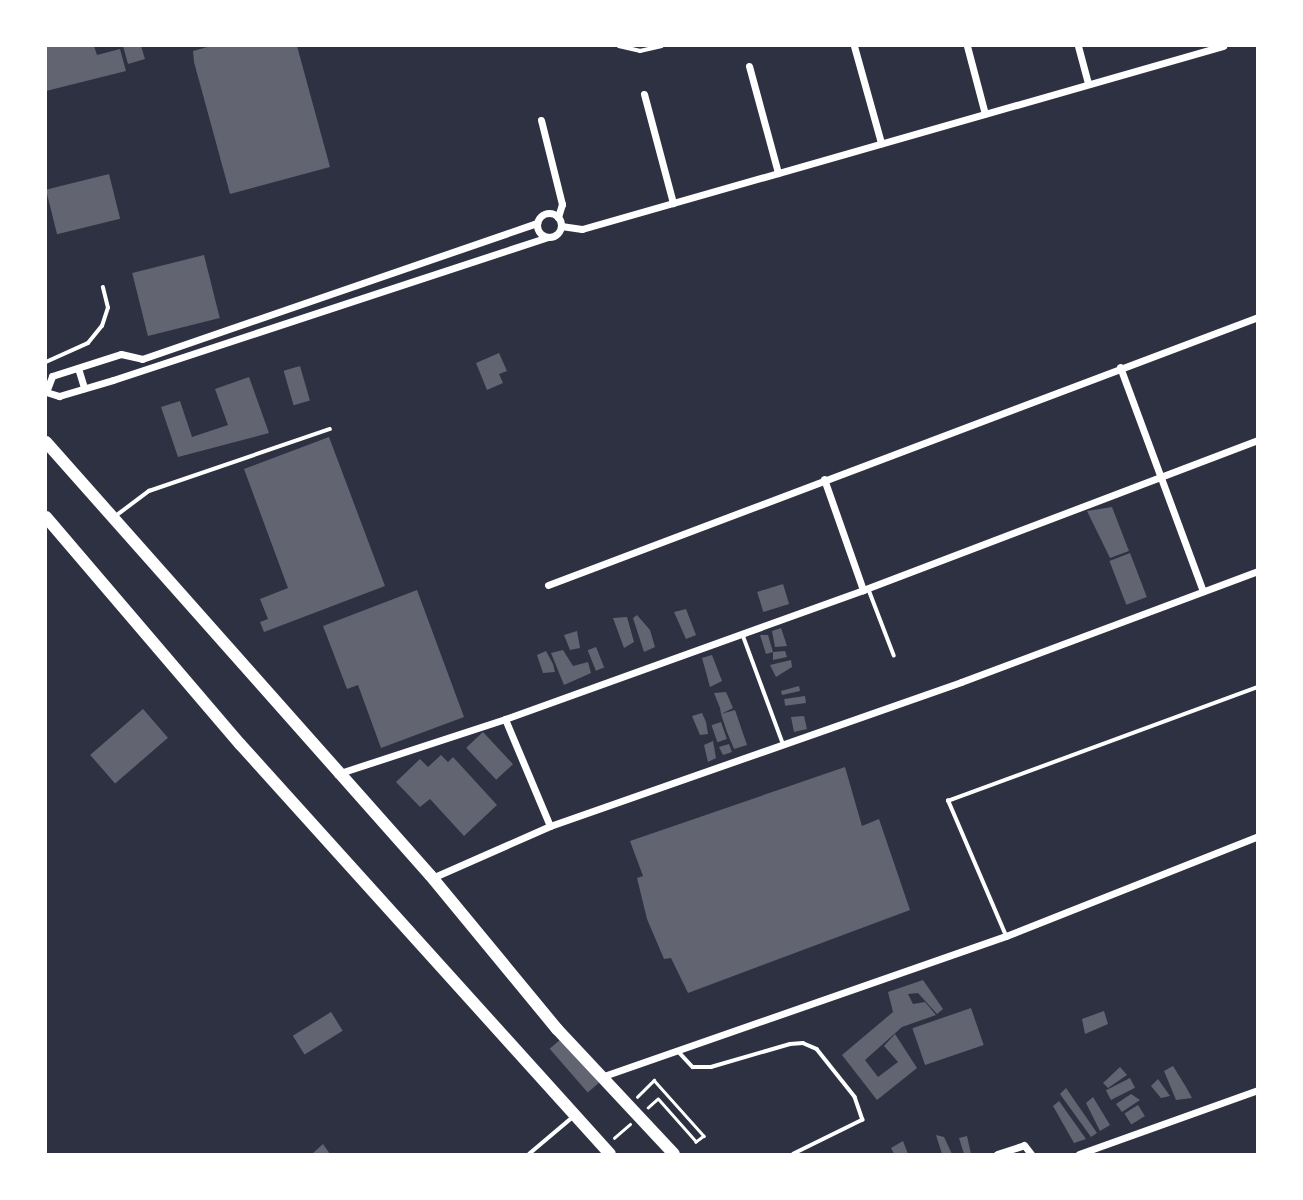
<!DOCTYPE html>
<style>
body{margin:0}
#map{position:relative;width:1303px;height:1200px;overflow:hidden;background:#2d3142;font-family:"Public Sans",sans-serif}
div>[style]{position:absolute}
.building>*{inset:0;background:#626471;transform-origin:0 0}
.path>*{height:2.5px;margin:-1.25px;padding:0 1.25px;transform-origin:1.25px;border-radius:1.25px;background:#fff}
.service>*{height:3.5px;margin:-1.75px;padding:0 1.75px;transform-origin:1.75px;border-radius:1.75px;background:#fff}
.minor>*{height:7px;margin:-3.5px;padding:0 3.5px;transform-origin:3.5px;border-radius:3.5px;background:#fff}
.minor>.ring{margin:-3.5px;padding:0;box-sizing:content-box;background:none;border:7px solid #fff;border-radius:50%}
.trunk>*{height:12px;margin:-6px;padding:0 6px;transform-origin:6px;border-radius:6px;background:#fff}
span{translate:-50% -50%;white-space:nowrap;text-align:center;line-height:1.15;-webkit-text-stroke:5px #fff;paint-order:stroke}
.frame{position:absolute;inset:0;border:47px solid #fff;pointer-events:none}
</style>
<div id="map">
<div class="building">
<i style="clip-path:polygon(46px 46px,94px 46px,97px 55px,120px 49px,126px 71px,46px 91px)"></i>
<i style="clip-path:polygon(123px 46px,141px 46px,145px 59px,128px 64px)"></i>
<i style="clip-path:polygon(211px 46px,297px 46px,330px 167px,230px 194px,194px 62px,193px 51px)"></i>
<i style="left:109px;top:174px;width:46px;height:65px;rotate:76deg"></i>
<i style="left:204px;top:255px;width:65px;height:74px;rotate:76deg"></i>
<i style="clip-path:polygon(499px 353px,507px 371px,499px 374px,503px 383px,487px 390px,476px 363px)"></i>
<i style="left:300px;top:366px;width:36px;height:17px;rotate:74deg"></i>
<i style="clip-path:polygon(249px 377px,269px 433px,178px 457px,161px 407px,180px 401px,192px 437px,228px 425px,215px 389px)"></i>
<i style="clip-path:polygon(329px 437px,385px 586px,264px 632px,260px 622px,268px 619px,260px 599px,288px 588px,244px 469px)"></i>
<i style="clip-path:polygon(1112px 507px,1129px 551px,1110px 558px,1087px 511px)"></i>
<i style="left:1130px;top:553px;width:47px;height:22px;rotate:69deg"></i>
<i style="left:783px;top:584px;width:21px;height:27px;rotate:73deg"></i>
<i style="clip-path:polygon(417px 590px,464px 717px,381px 748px,358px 685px,347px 689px,323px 626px)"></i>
<i style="clip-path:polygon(686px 609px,696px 635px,686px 639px,674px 612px)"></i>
<i style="clip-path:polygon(637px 615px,650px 630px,655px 647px,644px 652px,633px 618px)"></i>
<i style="clip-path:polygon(627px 617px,634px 642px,624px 648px,613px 618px)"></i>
<i style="clip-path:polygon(781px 628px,787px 646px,775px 647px,772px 631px)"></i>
<i style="clip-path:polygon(577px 631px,580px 648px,570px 650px,564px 635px)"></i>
<i style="clip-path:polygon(760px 635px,768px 635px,773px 652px,785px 651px,787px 657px,773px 660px,773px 652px,766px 654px)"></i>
<i style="left:596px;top:647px;width:22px;height:9px;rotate:68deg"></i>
<i style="clip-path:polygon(563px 650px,573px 666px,588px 662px,591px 673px,564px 685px,551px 653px)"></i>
<i style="clip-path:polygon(546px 651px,553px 664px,555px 672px,543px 673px,537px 655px)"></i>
<i style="clip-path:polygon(712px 655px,722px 681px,710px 687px,702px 658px)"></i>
<i style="clip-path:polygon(791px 660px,792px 667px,776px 677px,770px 665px)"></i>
<i style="clip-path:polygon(799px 686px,800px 691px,782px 695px,781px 691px)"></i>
<i style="clip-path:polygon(726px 692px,733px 708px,721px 714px,735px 710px,747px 745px,734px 749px,727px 732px,721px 714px,720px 708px,714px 693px)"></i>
<i style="left:805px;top:696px;width:7px;height:21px;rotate:82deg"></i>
<i style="left:143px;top:709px;width:38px;height:70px;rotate:49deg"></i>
<i style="clip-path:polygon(702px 713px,706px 722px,708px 734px,700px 735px,692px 716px)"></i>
<i style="clip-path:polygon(804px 716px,807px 729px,794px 732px,791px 717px)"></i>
<i style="left:721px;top:722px;width:18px;height:10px;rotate:71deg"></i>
<i style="left:483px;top:732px;width:44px;height:23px;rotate:47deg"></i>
<i style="clip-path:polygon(713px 741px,716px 758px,708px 762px,704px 745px)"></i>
<i style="clip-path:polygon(729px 744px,732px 752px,723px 755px,719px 747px)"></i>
<i style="clip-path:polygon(441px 755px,448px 762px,453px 757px,497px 805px,464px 836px,430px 799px,420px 807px,396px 782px,420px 759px,428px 767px)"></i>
<i style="clip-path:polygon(845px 767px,862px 826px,879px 819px,910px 910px,688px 993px,671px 958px,664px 959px,647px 919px,637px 878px,643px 876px,630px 841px)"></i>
<i style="clip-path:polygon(923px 980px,943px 1009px,937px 1014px,918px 993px,908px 994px,913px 1004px,925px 1002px,936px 1015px,902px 1027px,865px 1060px,878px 1077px,898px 1062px,884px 1046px,895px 1034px,917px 1068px,877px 1100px,842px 1055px,893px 1012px,888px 992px)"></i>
<i style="left:971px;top:1008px;width:39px;height:62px;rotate:71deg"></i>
<i style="clip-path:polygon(1104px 1011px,1108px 1024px,1085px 1034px,1082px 1019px)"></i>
<i style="left:331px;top:1012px;width:22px;height:45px;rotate:58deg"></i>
<i style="left:561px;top:1039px;width:58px;height:15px;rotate:49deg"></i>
<i style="clip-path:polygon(1173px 1066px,1186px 1087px,1192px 1098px,1176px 1100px,1164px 1071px)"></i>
<i style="clip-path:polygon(1120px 1067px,1127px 1075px,1108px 1088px,1103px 1083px)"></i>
<i style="left:1130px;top:1078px;width:11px;height:27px;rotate:63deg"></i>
<i style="clip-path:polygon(1158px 1079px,1170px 1096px,1161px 1098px,1151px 1086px)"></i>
<i style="clip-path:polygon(1066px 1088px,1097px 1133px,1091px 1137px,1060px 1094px)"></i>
<i style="clip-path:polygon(1131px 1094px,1140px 1100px,1122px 1112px,1116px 1104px)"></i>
<i style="clip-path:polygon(1093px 1097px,1110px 1125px,1100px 1131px,1086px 1103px)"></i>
<i style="clip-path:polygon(1059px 1101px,1086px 1139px,1074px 1143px,1053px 1106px)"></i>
<i style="left:1138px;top:1105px;width:13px;height:16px;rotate:58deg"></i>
<i style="clip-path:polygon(936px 1135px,944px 1137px,952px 1154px,942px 1154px)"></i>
<i style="clip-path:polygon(967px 1136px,971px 1154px,964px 1154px,959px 1138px)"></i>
<i style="clip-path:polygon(903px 1141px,908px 1154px,894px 1154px,891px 1148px)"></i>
<i style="clip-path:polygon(323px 1144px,330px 1154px,312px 1154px)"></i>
</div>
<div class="path">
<i style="left:637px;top:1097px;width:24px;rotate:-45deg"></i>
<i style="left:654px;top:1080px;width:75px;rotate:48.2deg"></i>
<i style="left:704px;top:1136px;width:10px;rotate:143deg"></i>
<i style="left:696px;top:1142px;width:57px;rotate:-131.5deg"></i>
<i style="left:658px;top:1099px;width:13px;rotate:138deg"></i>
<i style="left:614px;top:1138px;width:21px;rotate:-41deg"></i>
</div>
<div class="service">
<i style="left:619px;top:46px;width:22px;rotate:13deg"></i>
<i style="left:640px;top:51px;width:22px;rotate:-13deg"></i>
<i style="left:46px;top:362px;width:46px;rotate:-24.3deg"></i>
<i style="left:88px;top:343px;width:22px;rotate:-51deg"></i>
<i style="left:102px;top:326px;width:19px;rotate:-72deg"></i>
<i style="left:108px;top:308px;width:21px;rotate:-104deg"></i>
<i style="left:117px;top:515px;width:40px;rotate:-37deg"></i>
<i style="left:149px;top:491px;width:191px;rotate:-18.9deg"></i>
<i style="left:869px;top:590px;width:70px;rotate:69deg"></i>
<i style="left:743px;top:635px;width:115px;rotate:69.7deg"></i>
<i style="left:1006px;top:936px;width:147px;rotate:-113.2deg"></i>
<i style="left:948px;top:801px;width:330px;rotate:-20.2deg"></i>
<i style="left:677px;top:1050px;width:23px;rotate:47deg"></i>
<i style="left:693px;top:1067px;width:18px"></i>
<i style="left:711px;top:1067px;width:82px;rotate:-16.2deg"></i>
<i style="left:790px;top:1044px;width:13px;rotate:-4deg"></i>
<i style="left:803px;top:1043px;width:15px;rotate:23deg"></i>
<i style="left:817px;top:1049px;width:61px;rotate:51.6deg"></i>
<i style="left:855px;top:1097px;width:24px;rotate:71deg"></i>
<i style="left:863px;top:1120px;width:77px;rotate:153.8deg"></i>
<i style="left:529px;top:1154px;width:57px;rotate:-40.1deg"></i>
</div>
<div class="minor">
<i style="left:854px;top:46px;width:101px;rotate:74.4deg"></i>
<i style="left:967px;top:46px;width:70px;rotate:75.2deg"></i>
<i style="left:1078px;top:46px;width:39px;rotate:75deg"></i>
<i style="left:749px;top:66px;width:111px;rotate:74.8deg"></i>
<i style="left:644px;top:94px;width:113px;rotate:75.1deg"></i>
<i style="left:541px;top:120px;width:87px;rotate:76deg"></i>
<i style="left:562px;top:204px;width:14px;rotate:107deg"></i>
<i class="ring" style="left:537px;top:213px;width:17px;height:17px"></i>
<i style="left:561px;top:226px;width:21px;rotate:8deg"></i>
<i style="left:582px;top:229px;width:667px;rotate:-15.93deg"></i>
<i style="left:1120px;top:367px;width:239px;rotate:69.7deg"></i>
<i style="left:78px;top:368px;width:21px;rotate:73deg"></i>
<i style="left:46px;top:392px;width:14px;rotate:17deg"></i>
<i style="left:59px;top:396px;width:56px;rotate:-16.5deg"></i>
<i style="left:113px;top:380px;width:458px;rotate:-18.2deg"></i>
<i style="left:46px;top:392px;width:17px;rotate:-69deg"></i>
<i style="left:52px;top:376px;width:72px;rotate:-17.7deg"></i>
<i style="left:121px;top:354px;width:22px;rotate:13deg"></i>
<i style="left:142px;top:359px;width:418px;rotate:-19deg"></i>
<i style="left:824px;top:479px;width:118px;rotate:70.6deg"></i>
<i style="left:548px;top:585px;width:759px;rotate:-20.68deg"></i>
<i style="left:505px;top:719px;width:116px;rotate:67.2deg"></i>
<i style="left:337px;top:774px;width:177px;rotate:-18.1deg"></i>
<i style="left:505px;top:719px;width:381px;rotate:-19.8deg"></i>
<i style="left:863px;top:590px;width:423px;rotate:-20.8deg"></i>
<i style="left:432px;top:878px;width:129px;rotate:-23.8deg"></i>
<i style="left:550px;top:826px;width:435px;rotate:-19.3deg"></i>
<i style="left:961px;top:682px;width:317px;rotate:-20.5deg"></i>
<i style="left:601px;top:1077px;width:429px;rotate:-19.2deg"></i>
<i style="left:1006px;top:936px;width:271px;rotate:-21.6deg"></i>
<i style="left:997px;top:1154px;width:28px;rotate:-18deg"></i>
<i style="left:1024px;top:1145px;width:11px;rotate:52deg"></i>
<i style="left:1079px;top:1154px;width:190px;rotate:-19.7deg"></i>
</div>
<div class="trunk">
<i style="left:46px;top:442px;width:579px;rotate:48.43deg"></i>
<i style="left:430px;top:875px;width:200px;rotate:50.5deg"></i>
<i style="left:557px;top:1029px;width:171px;rotate:46.9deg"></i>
<i style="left:46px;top:517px;width:299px;rotate:49.5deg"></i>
<i style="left:240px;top:744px;width:552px;rotate:47.94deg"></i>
</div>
<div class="frame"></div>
</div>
